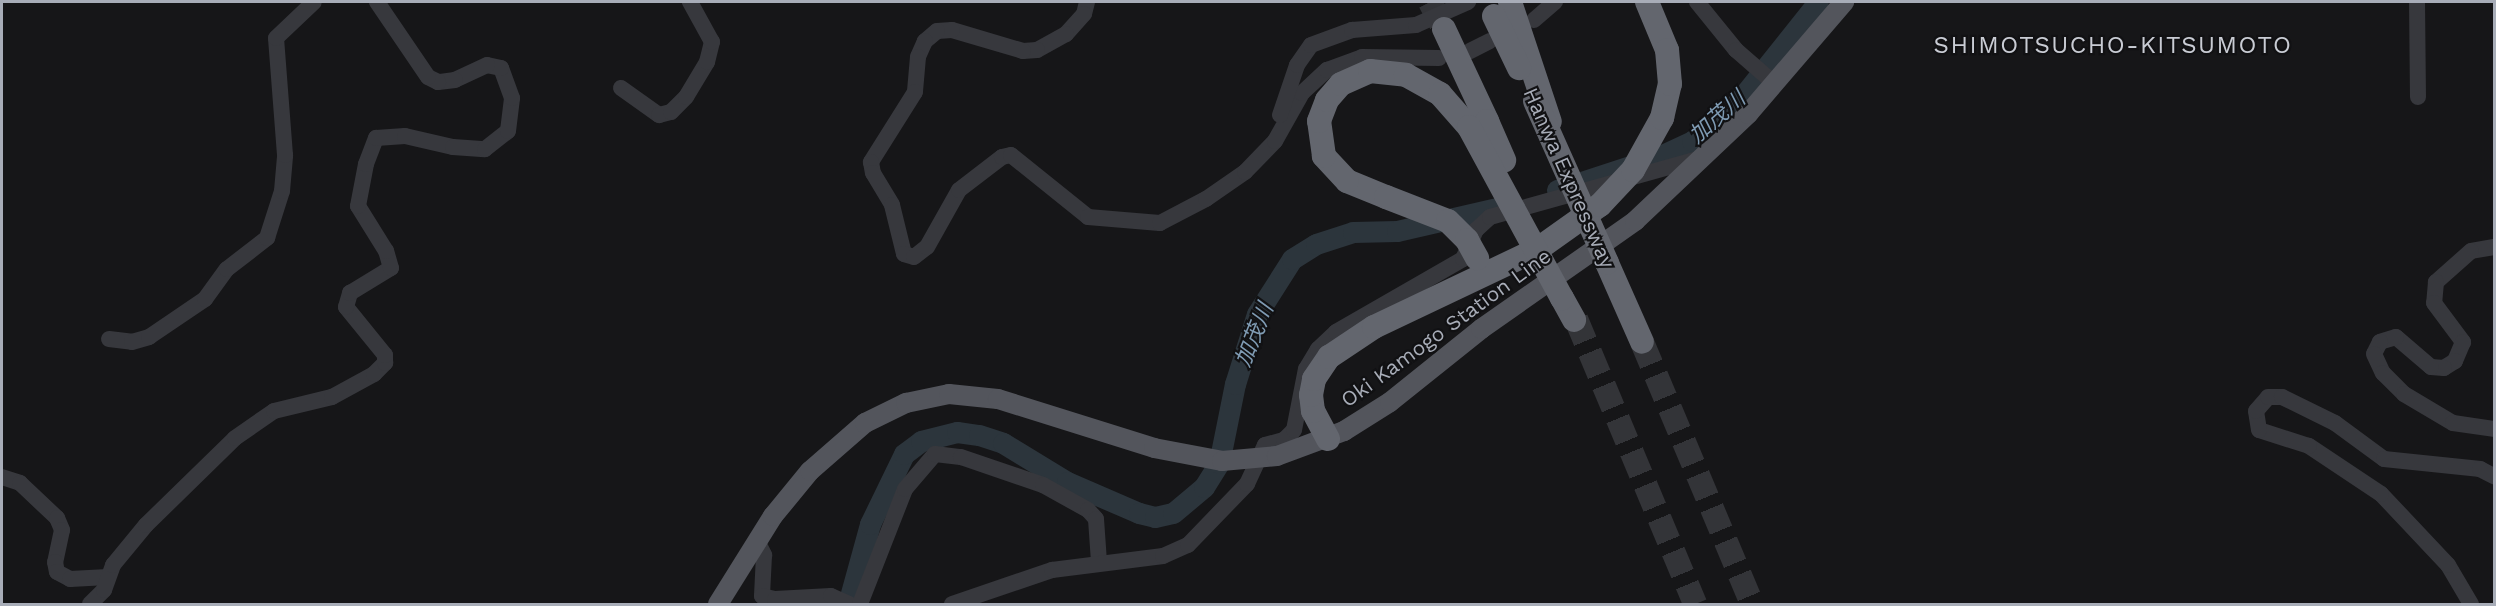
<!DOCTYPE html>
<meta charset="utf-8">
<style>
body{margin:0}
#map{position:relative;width:2496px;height:606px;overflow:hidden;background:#161618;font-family:"Work Sans","Noto Sans JP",sans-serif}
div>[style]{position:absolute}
.river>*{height:21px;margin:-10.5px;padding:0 10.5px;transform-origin:10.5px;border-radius:10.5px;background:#2c353c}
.highway-tunnel>*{height:24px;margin-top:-12px;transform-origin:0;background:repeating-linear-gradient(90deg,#333438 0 24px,transparent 0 36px)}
.minor>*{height:16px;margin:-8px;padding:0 8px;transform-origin:8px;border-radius:8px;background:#37383d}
.major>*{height:20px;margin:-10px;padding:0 10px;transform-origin:10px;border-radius:10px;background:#53555c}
.highway>*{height:24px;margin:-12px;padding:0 12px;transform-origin:12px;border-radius:12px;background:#63666e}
.highway-bridge>*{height:24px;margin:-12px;padding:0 12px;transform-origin:12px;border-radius:12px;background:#63666e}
span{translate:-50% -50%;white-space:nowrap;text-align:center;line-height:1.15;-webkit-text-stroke:4.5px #111113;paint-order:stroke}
.street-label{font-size:21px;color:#a8adb8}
.water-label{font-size:22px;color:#7f9bb3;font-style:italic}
.quarter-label{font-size:24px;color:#c9ccd4;letter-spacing:1.5px}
.frame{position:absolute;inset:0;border:3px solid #a8adb8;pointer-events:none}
</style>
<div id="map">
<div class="river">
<i style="left:1557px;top:190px;width:106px;rotate:-18.1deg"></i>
<i style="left:1658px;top:157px;width:38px;rotate:-25deg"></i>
<i style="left:1692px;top:141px;width:29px;rotate:-35deg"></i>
<i style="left:1716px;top:124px;width:39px;rotate:-46deg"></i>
<i style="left:1743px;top:96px;width:120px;rotate:-51.4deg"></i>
<i style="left:848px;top:604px;width:83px;rotate:-74.6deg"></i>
<i style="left:870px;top:524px;width:78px;rotate:-64.1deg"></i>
<i style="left:904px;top:454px;width:21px;rotate:-37deg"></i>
<i style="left:921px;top:441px;width:37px;rotate:-14deg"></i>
<i style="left:957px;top:432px;width:22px;rotate:8deg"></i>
<i style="left:979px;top:435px;width:25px;rotate:18deg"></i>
<i style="left:1003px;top:443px;width:75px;rotate:31.4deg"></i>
<i style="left:1067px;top:482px;width:78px;rotate:23.3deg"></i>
<i style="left:1139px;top:513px;width:16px;rotate:14deg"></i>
<i style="left:1155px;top:517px;width:18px;rotate:-13deg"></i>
<i style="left:1173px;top:513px;width:40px;rotate:-40deg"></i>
<i style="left:1204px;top:487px;width:28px;rotate:-58deg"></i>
<i style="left:1219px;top:463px;width:81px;rotate:-78.6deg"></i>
<i style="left:1235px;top:384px;width:73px;rotate:-72.6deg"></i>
<i style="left:1257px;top:314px;width:65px;rotate:-57.5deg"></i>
<i style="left:1292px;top:259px;width:28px;rotate:-32deg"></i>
<i style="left:1316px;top:244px;width:39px;rotate:-18deg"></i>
<i style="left:1353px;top:232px;width:44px;rotate:-1.3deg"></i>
<i style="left:1397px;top:231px;width:116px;rotate:-13deg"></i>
</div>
<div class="highway-tunnel">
<i style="left:1430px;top:2px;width:30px;rotate:63deg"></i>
<i style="left:1576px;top:319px;width:309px;rotate:67.3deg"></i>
<i style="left:1642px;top:342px;width:284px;rotate:67.2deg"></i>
</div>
<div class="minor">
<i style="left:1087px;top:2px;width:12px;rotate:104deg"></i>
<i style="left:1084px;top:14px;width:27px;rotate:132deg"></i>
<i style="left:1066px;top:34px;width:33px;rotate:151deg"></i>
<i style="left:1037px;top:50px;width:14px;rotate:176deg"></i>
<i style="left:1023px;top:51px;width:74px;rotate:-163.5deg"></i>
<i style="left:952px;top:30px;width:15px;rotate:176deg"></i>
<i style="left:937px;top:31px;width:16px;rotate:140deg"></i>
<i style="left:925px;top:41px;width:17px;rotate:114deg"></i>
<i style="left:918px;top:57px;width:35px;rotate:95deg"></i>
<i style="left:915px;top:92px;width:83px;rotate:122.2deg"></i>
<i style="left:871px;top:162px;width:11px;rotate:80deg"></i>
<i style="left:873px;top:173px;width:37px;rotate:59deg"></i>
<i style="left:892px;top:205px;width:50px;rotate:76.2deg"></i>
<i style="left:904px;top:254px;width:10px;rotate:17deg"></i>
<i style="left:914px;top:257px;width:16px;rotate:-38deg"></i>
<i style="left:927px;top:247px;width:65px;rotate:-60.7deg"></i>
<i style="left:959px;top:190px;width:54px;rotate:-37.5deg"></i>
<i style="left:1002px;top:157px;width:9px;rotate:-13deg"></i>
<i style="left:1011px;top:155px;width:99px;rotate:38.8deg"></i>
<i style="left:1088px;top:217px;width:72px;rotate:4.8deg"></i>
<i style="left:1160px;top:223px;width:52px;rotate:-27.6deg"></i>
<i style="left:1206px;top:199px;width:47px;rotate:-34.7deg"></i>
<i style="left:1245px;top:172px;width:43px;rotate:-45.9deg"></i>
<i style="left:1275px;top:141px;width:55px;rotate:-60.6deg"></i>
<i style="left:1302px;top:93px;width:34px;rotate:-43deg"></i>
<i style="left:1327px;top:70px;width:37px;rotate:-20deg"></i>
<i style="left:1362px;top:57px;width:77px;rotate:0.7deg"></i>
<i style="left:1697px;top:2px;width:62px;rotate:50.9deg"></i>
<i style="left:1736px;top:50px;width:52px;rotate:41.1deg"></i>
<i style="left:2417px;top:2px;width:95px;rotate:89.4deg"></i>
<i style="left:1534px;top:20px;width:28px;rotate:-41deg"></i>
<i style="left:1470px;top:51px;width:22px;rotate:-27deg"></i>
<i style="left:621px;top:88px;width:47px;rotate:35.4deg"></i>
<i style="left:659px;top:115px;width:12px;rotate:-14deg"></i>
<i style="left:671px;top:112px;width:21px;rotate:-45deg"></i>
<i style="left:686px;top:97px;width:41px;rotate:-59deg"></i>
<i style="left:707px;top:62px;width:21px;rotate:-76deg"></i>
<i style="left:712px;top:42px;width:46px;rotate:-118.8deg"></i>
<i style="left:1280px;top:115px;width:53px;rotate:-71.2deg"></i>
<i style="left:1297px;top:65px;width:24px;rotate:-55deg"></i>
<i style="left:1311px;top:45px;width:44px;rotate:-20.1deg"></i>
<i style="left:1352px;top:30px;width:64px;rotate:-4.5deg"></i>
<i style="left:1416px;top:25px;width:57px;rotate:-23.9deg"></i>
<i style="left:2494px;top:247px;width:23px;rotate:170deg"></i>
<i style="left:2471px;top:251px;width:47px;rotate:138.5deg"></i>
<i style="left:2436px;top:282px;width:21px;rotate:95deg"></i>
<i style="left:2434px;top:303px;width:49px;rotate:53.4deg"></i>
<i style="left:2463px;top:342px;width:21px;rotate:113deg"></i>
<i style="left:2455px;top:361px;width:13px;rotate:148deg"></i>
<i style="left:2444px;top:368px;width:13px;rotate:-176deg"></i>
<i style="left:2431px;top:367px;width:46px;rotate:-139.4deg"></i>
<i style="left:2396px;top:337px;width:17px;rotate:163deg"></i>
<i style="left:2380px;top:342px;width:13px;rotate:117deg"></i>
<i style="left:2374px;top:354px;width:21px;rotate:65deg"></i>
<i style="left:2383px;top:373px;width:30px;rotate:45deg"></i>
<i style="left:2404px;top:394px;width:57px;rotate:30.6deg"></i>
<i style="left:2453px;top:423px;width:41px;rotate:8.3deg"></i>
<i style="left:109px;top:339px;width:23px;rotate:7deg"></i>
<i style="left:132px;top:342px;width:18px;rotate:-16deg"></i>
<i style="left:149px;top:337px;width:68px;rotate:-34.2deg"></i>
<i style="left:205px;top:299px;width:37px;rotate:-54deg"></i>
<i style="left:227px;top:269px;width:51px;rotate:-37.8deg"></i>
<i style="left:267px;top:238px;width:49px;rotate:-72.3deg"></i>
<i style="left:282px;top:191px;width:36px;rotate:-85deg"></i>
<i style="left:285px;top:155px;width:117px;rotate:-94.4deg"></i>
<i style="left:276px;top:38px;width:52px;rotate:-43.5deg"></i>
<i style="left:2px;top:477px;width:19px;rotate:18deg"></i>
<i style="left:20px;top:483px;width:51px;rotate:43.4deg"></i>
<i style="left:57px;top:518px;width:13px;rotate:67deg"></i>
<i style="left:62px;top:530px;width:33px;rotate:102deg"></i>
<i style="left:55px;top:562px;width:10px;rotate:79deg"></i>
<i style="left:57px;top:572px;width:15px;rotate:28deg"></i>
<i style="left:70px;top:579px;width:38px;rotate:-3deg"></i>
<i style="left:757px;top:541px;width:16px;rotate:63deg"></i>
<i style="left:764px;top:555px;width:41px;rotate:92.8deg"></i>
<i style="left:762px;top:596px;width:13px;rotate:13deg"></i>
<i style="left:775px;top:599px;width:56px;rotate:-3.1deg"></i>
<i style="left:831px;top:596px;width:20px;rotate:24deg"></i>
<i style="left:90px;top:604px;width:20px;rotate:-45deg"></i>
<i style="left:104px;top:590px;width:27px;rotate:-70deg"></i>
<i style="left:113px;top:565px;width:52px;rotate:-50.5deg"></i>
<i style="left:146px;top:525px;width:124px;rotate:-44.3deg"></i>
<i style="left:235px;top:438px;width:47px;rotate:-34.7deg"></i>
<i style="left:274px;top:411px;width:60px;rotate:-13.6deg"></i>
<i style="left:332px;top:397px;width:48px;rotate:-28.7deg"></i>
<i style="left:374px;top:374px;width:16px;rotate:-45deg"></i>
<i style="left:385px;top:363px;width:8px;rotate:-90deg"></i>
<i style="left:385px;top:355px;width:62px;rotate:-129.1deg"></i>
<i style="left:346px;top:307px;width:15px;rotate:-74deg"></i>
<i style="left:350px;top:293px;width:48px;rotate:-31.4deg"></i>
<i style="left:391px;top:268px;width:18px;rotate:-106deg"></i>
<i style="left:386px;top:251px;width:53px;rotate:-121.9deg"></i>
<i style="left:358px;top:206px;width:43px;rotate:-79.2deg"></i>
<i style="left:366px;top:164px;width:28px;rotate:-69deg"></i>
<i style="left:376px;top:138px;width:29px;rotate:-4deg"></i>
<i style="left:405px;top:136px;width:49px;rotate:12.9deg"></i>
<i style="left:453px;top:147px;width:32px;rotate:4deg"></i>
<i style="left:485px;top:149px;width:29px;rotate:-38deg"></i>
<i style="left:508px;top:131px;width:33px;rotate:-83deg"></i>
<i style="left:512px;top:98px;width:32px;rotate:-110deg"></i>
<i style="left:501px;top:68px;width:14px;rotate:-168deg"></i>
<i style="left:487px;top:65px;width:35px;rotate:155deg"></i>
<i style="left:455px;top:80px;width:17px;rotate:173deg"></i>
<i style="left:438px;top:82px;width:11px;rotate:-153deg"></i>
<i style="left:428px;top:77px;width:91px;rotate:-124.2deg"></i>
<i style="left:860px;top:604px;width:123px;rotate:-68.6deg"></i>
<i style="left:905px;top:489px;width:46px;rotate:-49.4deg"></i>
<i style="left:935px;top:454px;width:26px;rotate:7deg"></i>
<i style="left:961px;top:457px;width:87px;rotate:18.9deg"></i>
<i style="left:1043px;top:485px;width:51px;rotate:29.1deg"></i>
<i style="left:1088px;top:510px;width:12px;rotate:48deg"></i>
<i style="left:1096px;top:519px;width:43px;rotate:86deg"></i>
<i style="left:952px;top:604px;width:106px;rotate:-18.8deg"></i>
<i style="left:1052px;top:570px;width:112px;rotate:-7.2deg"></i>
<i style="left:1163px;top:556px;width:27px;rotate:-24deg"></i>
<i style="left:1188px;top:545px;width:85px;rotate:-46deg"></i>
<i style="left:1247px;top:484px;width:43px;rotate:-65.2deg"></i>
<i style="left:1265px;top:445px;width:20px;rotate:-15deg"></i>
<i style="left:1284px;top:440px;width:14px;rotate:-45deg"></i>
<i style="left:1294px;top:430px;width:62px;rotate:-78.9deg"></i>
<i style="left:1306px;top:369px;width:23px;rotate:-59deg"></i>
<i style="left:1318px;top:349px;width:25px;rotate:-43deg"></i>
<i style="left:1336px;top:332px;width:146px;rotate:-29.9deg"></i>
<i style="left:1463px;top:259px;width:32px;rotate:-66deg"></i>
<i style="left:1476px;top:230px;width:19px;rotate:-43deg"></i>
<i style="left:1490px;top:217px;width:219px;rotate:-15.6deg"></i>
<i style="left:2471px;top:604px;width:45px;rotate:-120.5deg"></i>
<i style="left:2448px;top:565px;width:98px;rotate:-133.3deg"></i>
<i style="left:2381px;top:494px;width:87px;rotate:-146.3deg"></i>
<i style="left:2309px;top:446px;width:52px;rotate:-162.3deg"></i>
<i style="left:2259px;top:430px;width:19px;rotate:-99deg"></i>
<i style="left:2256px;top:411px;width:18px;rotate:-49deg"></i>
<i style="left:2268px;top:397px;width:14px"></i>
<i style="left:2282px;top:397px;width:59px;rotate:26.1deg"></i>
<i style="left:2335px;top:423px;width:61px;rotate:36.3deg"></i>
<i style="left:2384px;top:459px;width:97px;rotate:5.9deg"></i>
<i style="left:2480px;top:469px;width:16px;rotate:27deg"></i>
</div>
<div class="major">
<i style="left:718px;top:604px;width:104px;rotate:-58deg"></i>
<i style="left:773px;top:516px;width:58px;rotate:-50.6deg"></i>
<i style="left:810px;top:471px;width:73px;rotate:-41.1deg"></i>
<i style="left:865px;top:423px;width:46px;rotate:-26deg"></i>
<i style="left:906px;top:403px;width:44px;rotate:-11.8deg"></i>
<i style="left:949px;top:394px;width:49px;rotate:5.8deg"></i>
<i style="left:998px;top:399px;width:164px;rotate:17.4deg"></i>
<i style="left:1154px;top:448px;width:69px;rotate:10.8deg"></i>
<i style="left:1222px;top:461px;width:55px;rotate:-5.2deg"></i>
<i style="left:1277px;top:456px;width:72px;rotate:-20.5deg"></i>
<i style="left:1344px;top:431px;width:54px;rotate:-32.2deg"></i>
<i style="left:1390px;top:402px;width:117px;rotate:-38.7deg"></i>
<i style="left:1481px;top:329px;width:188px;rotate:-35deg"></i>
<i style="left:1635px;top:221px;width:156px;rotate:-43.4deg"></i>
<i style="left:1748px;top:114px;width:148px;rotate:-49.4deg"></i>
</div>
<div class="highway">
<i style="left:1510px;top:2px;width:126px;rotate:71.6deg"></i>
<i style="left:1647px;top:2px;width:52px;rotate:67.4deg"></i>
<i style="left:1494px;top:16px;width:58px;rotate:64.3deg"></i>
<i style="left:1444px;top:29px;width:102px;rotate:64.9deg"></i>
<i style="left:1386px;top:197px;width:42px;rotate:-157.7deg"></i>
<i style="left:1347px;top:181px;width:34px;rotate:-133deg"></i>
<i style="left:1324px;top:156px;width:35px;rotate:-98deg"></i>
<i style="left:1319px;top:121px;width:22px;rotate:-69deg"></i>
<i style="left:1327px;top:100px;width:21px;rotate:-49deg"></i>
<i style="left:1341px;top:84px;width:32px;rotate:-24deg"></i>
<i style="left:1370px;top:71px;width:36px;rotate:6deg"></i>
<i style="left:1406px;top:75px;width:39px;rotate:29deg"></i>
<i style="left:1440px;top:94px;width:44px;rotate:48.7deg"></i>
<i style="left:1607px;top:263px;width:86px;rotate:66.1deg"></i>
<i style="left:1562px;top:298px;width:25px;rotate:61deg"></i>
<i style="left:1328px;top:439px;width:32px;rotate:-118deg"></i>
<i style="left:1313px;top:411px;width:16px;rotate:-97deg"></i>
<i style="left:1311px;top:395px;width:16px;rotate:-79deg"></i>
<i style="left:1314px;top:379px;width:27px;rotate:-56deg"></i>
<i style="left:1329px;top:357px;width:54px;rotate:-33.7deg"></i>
<i style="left:1374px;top:327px;width:182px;rotate:-25.4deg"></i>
<i style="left:1538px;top:249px;width:76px;rotate:-35.4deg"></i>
</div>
<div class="highway-bridge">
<i style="left:1535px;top:101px;width:177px;rotate:66deg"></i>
<i style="left:1487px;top:121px;width:43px;rotate:66.4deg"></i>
<i style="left:1469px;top:127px;width:195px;rotate:61.5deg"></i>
<i style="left:1386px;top:197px;width:66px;rotate:21.2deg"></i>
<i style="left:1448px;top:221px;width:27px;rotate:45deg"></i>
<i style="left:1467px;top:240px;width:21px;rotate:61deg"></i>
<i style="left:1600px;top:205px;width:48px;rotate:-46.7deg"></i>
<i style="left:1633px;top:170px;width:60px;rotate:-60.9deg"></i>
<i style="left:1662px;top:118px;width:35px;rotate:-77deg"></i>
<i style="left:1670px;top:84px;width:34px;rotate:-95deg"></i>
</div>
<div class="street-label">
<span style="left:1569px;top:178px;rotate:66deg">Hanwa Expressway</span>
<span style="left:1446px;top:328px;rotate:-36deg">Oki Kamogo Station Line</span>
</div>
<div class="water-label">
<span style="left:1717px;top:117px;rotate:-41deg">加茂川</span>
<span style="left:1254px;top:335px;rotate:-68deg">加茂川</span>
</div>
<div class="quarter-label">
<span style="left:2113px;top:46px">SHIMOTSUCHO-KITSUMOTO</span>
</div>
<div class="frame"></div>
</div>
